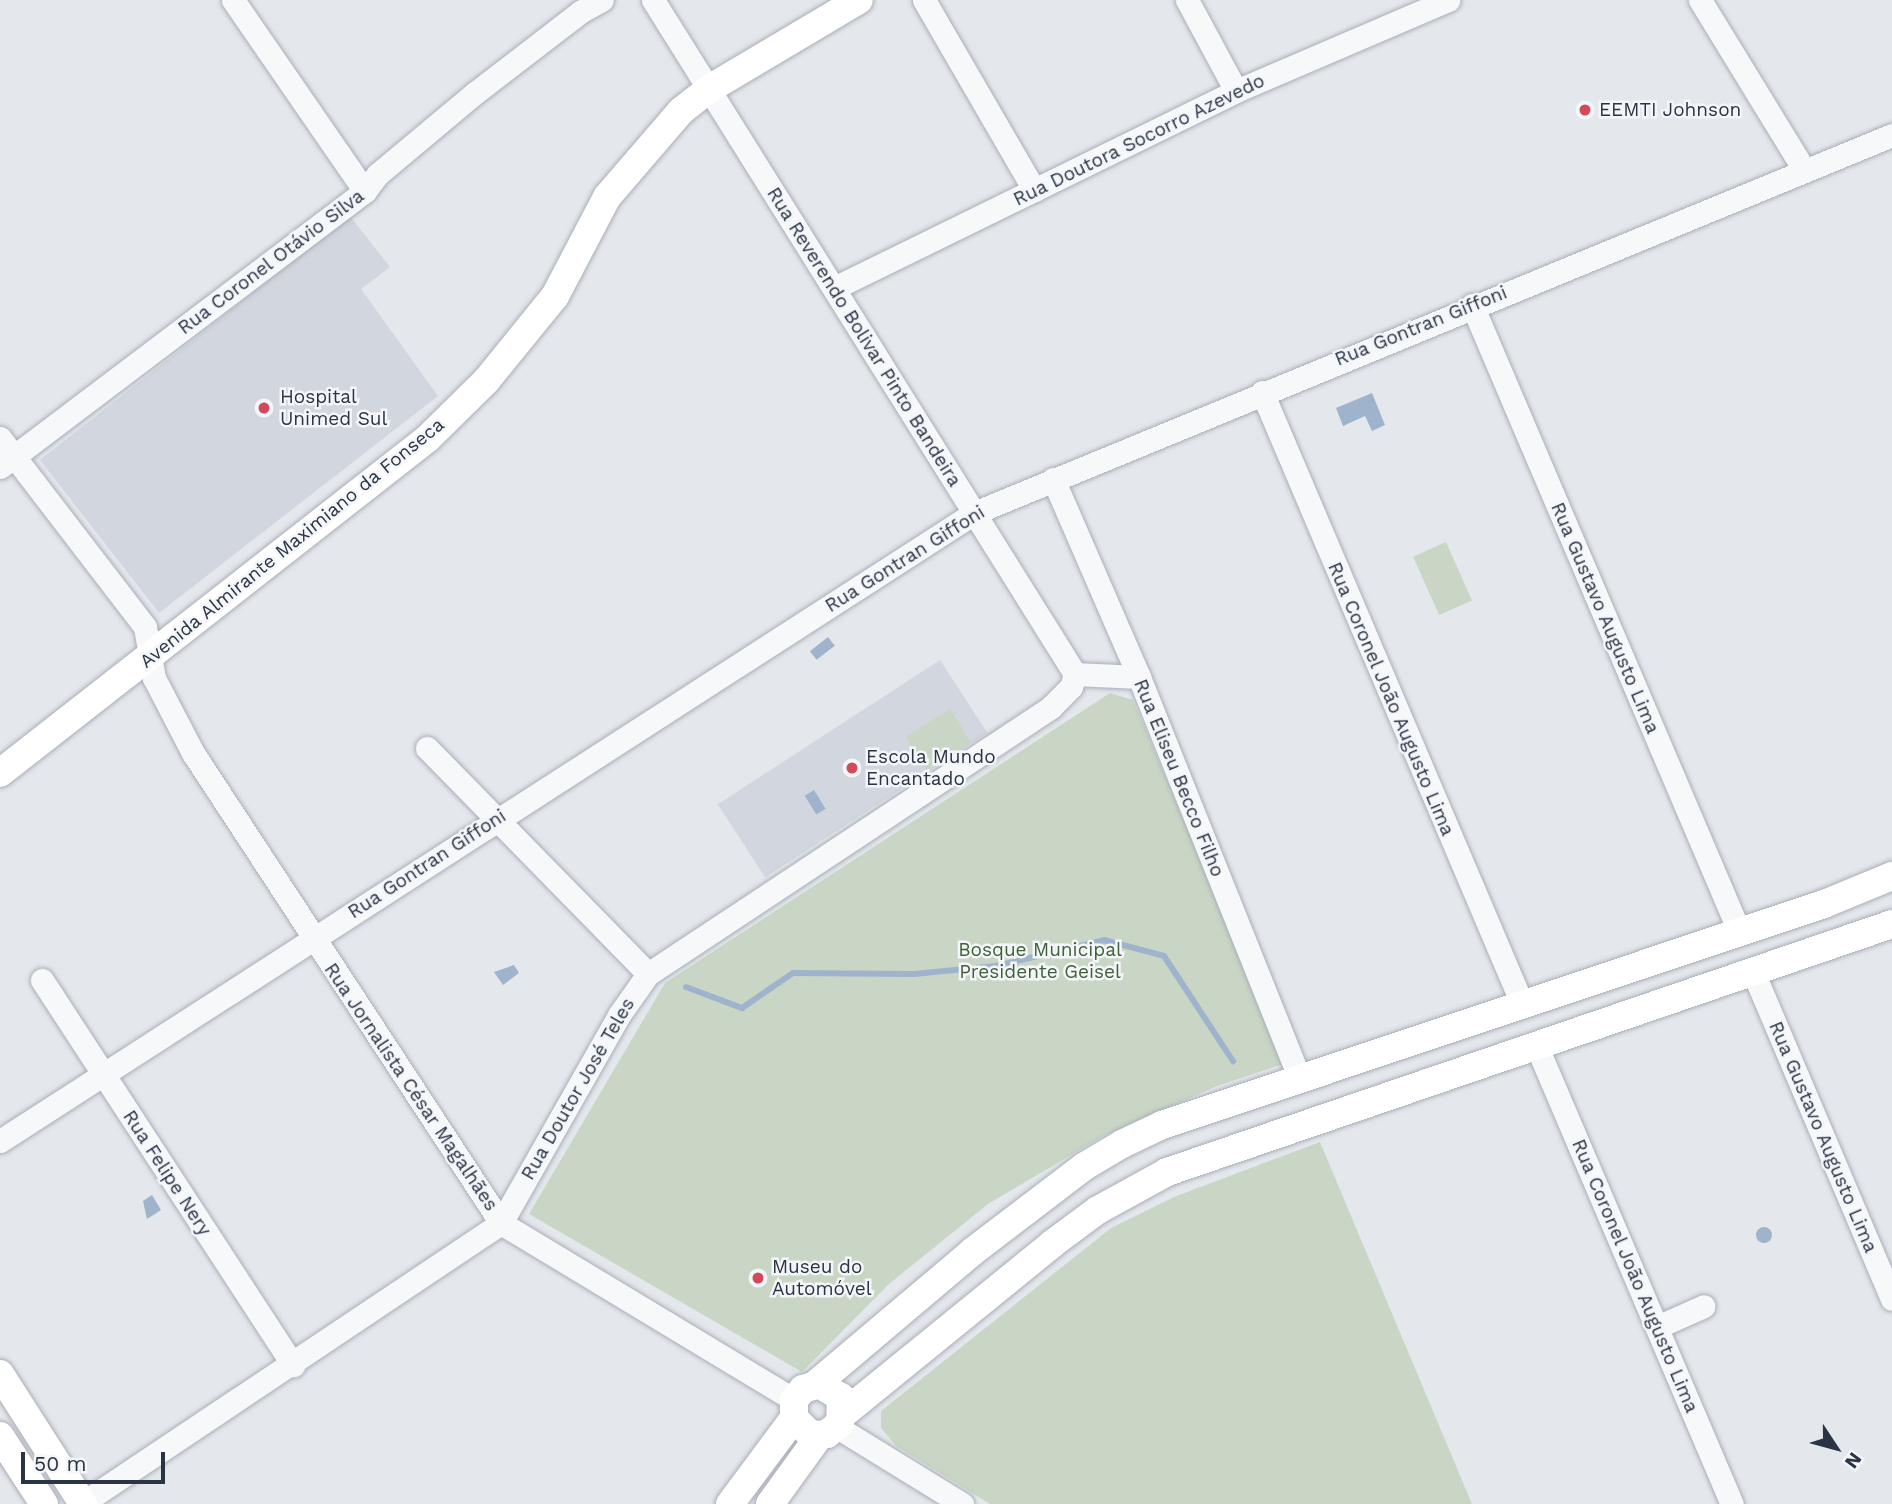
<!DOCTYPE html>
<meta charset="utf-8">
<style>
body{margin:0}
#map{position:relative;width:1892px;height:1504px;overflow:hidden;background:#e4e7ec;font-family:"Work Sans",sans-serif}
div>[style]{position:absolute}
.built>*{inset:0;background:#d2d6de;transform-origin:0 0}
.green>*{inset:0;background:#c9d6c5;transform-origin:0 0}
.water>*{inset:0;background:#9fb4cc;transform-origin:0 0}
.round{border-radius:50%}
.stream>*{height:6px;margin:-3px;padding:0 3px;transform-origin:3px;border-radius:3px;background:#9fb4cc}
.roads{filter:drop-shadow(0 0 2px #a9aeb7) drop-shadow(0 0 2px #a9aeb7)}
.minor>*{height:23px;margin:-11.5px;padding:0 11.5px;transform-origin:11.5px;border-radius:11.5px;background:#f7f8fa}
.major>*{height:28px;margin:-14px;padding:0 14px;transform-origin:14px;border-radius:14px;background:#fff}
.dots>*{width:19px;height:19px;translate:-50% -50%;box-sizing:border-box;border:4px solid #f4f6f9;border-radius:50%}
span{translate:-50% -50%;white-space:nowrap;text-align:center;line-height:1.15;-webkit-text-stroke:5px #f4f6f9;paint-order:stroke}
.poi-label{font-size:19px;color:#2b3445}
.left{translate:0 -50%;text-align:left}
.street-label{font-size:19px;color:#2b3445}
.park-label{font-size:19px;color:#3f6138}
.north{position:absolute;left:1801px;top:1413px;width:70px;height:70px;-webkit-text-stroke:5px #f4f6f9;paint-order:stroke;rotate:126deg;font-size:19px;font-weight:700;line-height:28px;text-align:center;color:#2b3445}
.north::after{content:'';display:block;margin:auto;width:24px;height:32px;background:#2b3445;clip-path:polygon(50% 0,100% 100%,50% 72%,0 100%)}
.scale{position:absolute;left:21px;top:1452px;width:144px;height:32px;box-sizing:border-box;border:4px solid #2b3445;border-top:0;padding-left:9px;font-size:21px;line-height:24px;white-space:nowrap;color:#2b3445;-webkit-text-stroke:5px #f4f6f9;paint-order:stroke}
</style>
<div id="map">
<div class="built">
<i style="clip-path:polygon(350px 216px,390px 267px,361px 289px,438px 396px,159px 613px,40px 460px)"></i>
<i style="left:940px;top:660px;width:87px;height:265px;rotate:57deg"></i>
</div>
<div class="green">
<i style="left:1446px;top:542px;width:64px;height:36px;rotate:66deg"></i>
<i style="clip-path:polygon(1110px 693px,1133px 700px,1286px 1063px,1217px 1086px,1103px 1136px,988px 1204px,889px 1284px,802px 1372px,529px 1214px,665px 983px)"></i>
<i style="left:950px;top:709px;width:39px;height:52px;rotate:58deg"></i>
<i style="clip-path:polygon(1320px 1142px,1472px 1504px,990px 1504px,896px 1446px,881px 1428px,881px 1411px,1111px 1228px,1174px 1197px)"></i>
</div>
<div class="water">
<i style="clip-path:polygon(1372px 393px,1385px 425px,1372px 431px,1365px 416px,1343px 426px,1336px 408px)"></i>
<i style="left:828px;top:637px;width:11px;height:23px;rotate:52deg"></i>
<i style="left:814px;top:790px;width:22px;height:11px;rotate:58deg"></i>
<i style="clip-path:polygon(514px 965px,519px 973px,503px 985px,494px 972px)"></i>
<i style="clip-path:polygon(152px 1195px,161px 1210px,147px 1219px,143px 1201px)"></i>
<i class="round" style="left:1756px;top:1227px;width:16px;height:16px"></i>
</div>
<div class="stream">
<i style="left:686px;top:987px;width:60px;rotate:20.6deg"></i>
<i style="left:742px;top:1008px;width:62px;rotate:-34.5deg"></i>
<i style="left:793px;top:973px;width:121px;rotate:0.5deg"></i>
<i style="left:914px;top:974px;width:82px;rotate:-5.6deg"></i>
<i style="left:996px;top:966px;width:111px;rotate:-13.5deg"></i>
<i style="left:1104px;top:940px;width:62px;rotate:14.9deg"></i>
<i style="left:1164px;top:956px;width:126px;rotate:56.7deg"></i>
</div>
<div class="roads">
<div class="minor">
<i style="left:233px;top:0;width:232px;rotate:55.4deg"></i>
<i style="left:653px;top:0;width:795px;rotate:57.95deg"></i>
<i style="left:924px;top:0;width:220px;rotate:59.9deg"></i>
<i style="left:1187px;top:0;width:103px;rotate:61.7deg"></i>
<i style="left:1700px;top:0;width:197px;rotate:58.5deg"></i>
<i style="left:834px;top:288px;width:448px;rotate:-26.1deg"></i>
<i style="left:1236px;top:91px;width:231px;rotate:-23.2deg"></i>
<i style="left:1472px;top:305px;width:681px;rotate:66.9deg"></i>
<i style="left:1262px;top:392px;width:667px;rotate:66.97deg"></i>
<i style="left:0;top:438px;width:238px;rotate:52.5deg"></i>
<i style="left:145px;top:627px;width:52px;rotate:80deg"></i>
<i style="left:154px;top:678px;width:85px;rotate:62.5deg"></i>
<i style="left:193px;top:753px;width:562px;rotate:56.76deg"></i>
<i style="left:501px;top:1223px;width:342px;rotate:31.1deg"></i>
<i style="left:0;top:467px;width:458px;rotate:-37.1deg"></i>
<i style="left:365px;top:191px;width:21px;rotate:-53deg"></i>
<i style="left:378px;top:174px;width:126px;rotate:-39.9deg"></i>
<i style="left:475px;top:93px;width:133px;rotate:-37.6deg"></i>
<i style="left:580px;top:12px;width:25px;rotate:-29deg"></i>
<i style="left:1053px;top:479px;width:216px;rotate:66.5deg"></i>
<i style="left:1139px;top:677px;width:433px;rotate:68.2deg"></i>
<i style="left:1075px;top:674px;width:64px;rotate:2.7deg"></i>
<i style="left:427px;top:748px;width:316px;rotate:45.6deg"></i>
<i style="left:1754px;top:974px;width:353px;rotate:67deg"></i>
<i style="left:42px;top:980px;width:460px;rotate:56.9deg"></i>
<i style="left:1537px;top:1047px;width:497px;rotate:66.9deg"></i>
<i style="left:0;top:1141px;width:1159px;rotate:-32.81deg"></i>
<i style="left:974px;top:513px;width:993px;rotate:-22.38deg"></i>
<i style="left:1657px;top:1327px;width:51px;rotate:-24.1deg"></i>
<i style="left:837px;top:1427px;width:147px;rotate:31.6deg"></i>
<i style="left:81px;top:1504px;width:505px;rotate:-33.78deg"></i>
<i style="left:501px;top:1223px;width:239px;rotate:-60.4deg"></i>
<i style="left:619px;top:1015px;width:50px;rotate:-54.7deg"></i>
<i style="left:648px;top:974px;width:483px;rotate:-33.5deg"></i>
<i style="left:1051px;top:707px;width:28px;rotate:-45deg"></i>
<i style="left:1071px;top:687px;width:14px;rotate:-73deg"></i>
</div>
<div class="major">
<i style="left:0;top:773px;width:542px;rotate:-38.03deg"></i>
<i style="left:427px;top:439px;width:83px;rotate:-44.5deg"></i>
<i style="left:486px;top:381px;width:109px;rotate:-50.9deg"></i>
<i style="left:555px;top:296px;width:112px;rotate:-62.3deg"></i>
<i style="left:607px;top:197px;width:113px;rotate:-49.3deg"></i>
<i style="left:681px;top:111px;width:36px;rotate:-38deg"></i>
<i style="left:709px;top:89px;width:174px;rotate:-30.7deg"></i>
<i style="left:0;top:1374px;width:154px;rotate:57.4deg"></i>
<i style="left:816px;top:1384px;width:204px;rotate:-40.2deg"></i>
<i style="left:972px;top:1252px;width:142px;rotate:-37.3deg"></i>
<i style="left:1085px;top:1166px;width:43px;rotate:-30.7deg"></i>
<i style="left:1122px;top:1144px;width:44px;rotate:-25.4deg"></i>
<i style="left:1162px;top:1125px;width:698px;rotate:-18.46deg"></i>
<i style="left:1824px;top:904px;width:74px;rotate:-22.4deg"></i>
<i style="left:843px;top:1414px;width:269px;rotate:-39.1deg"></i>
<i style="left:1052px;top:1244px;width:57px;rotate:-36.5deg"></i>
<i style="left:1098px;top:1210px;width:79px;rotate:-28.8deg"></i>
<i style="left:1167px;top:1172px;width:766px;rotate:-18.88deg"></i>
<i style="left:0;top:1436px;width:81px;rotate:57.1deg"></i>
<i style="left:730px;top:1504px;width:107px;rotate:-53.3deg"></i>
<i style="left:794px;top:1418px;width:18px;rotate:-90deg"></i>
<i style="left:794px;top:1400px;width:14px;rotate:-51deg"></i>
<i style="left:803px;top:1389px;width:17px;rotate:-17deg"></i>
<i style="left:819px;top:1384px;width:26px;rotate:31deg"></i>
<i style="left:841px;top:1397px;width:26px;rotate:92deg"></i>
<i style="left:840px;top:1423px;width:17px;rotate:140deg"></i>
<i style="left:827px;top:1434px;width:16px;rotate:176deg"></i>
<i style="left:811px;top:1435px;width:24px;rotate:-135deg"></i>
<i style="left:770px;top:1504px;width:85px;rotate:-54.1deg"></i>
</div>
</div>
<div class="dots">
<i style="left:1585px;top:110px;background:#d1495b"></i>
<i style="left:264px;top:408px;background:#d1495b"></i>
<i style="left:852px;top:768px;background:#d1495b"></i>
<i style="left:758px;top:1278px;background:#d1495b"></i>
</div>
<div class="poi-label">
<span class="left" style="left:1599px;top:110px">EEMTI Johnson</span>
<span class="left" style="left:280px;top:408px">Hospital<br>Unimed Sul</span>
<span class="left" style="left:866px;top:768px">Escola Mundo<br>Encantado</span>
<span class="left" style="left:772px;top:1278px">Museu do<br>Automóvel</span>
</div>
<div class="street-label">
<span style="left:1139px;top:140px;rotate:-26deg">Rua Doutora Socorro Azevedo</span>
<span style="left:271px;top:262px;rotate:-37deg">Rua Coronel Otávio Silva</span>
<span style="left:1421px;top:326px;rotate:-22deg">Rua Gontran Giffoni</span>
<span style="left:864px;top:337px;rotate:58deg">Rua Reverendo Bolivar Pinto Bandeira</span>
<span style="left:292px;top:543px;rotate:-39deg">Avenida Almirante Maximiano da Fonseca</span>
<span style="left:905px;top:559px;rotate:-32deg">Rua Gontran Giffoni</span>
<span style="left:1605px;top:618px;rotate:67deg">Rua Gustavo Augusto Lima</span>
<span style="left:1391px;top:699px;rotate:67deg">Rua Coronel João Augusto Lima</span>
<span style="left:1179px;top:778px;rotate:68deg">Rua Eliseu Becco Filho</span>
<span style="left:427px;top:864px;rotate:-33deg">Rua Gontran Giffoni</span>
<span style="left:411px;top:1087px;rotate:56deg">Rua Jornalista César Magalhães</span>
<span style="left:578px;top:1089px;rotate:-60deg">Rua Doutor José Teles</span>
<span style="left:1823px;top:1137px;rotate:67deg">Rua Gustavo Augusto Lima</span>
<span style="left:167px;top:1173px;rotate:57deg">Rua Felipe Nery</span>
<span style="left:1635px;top:1276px;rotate:67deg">Rua Coronel João Augusto Lima</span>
</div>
<div class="park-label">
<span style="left:1040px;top:961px">Bosque Municipal<br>Presidente Geisel</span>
</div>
<div class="north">N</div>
<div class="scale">50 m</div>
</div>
